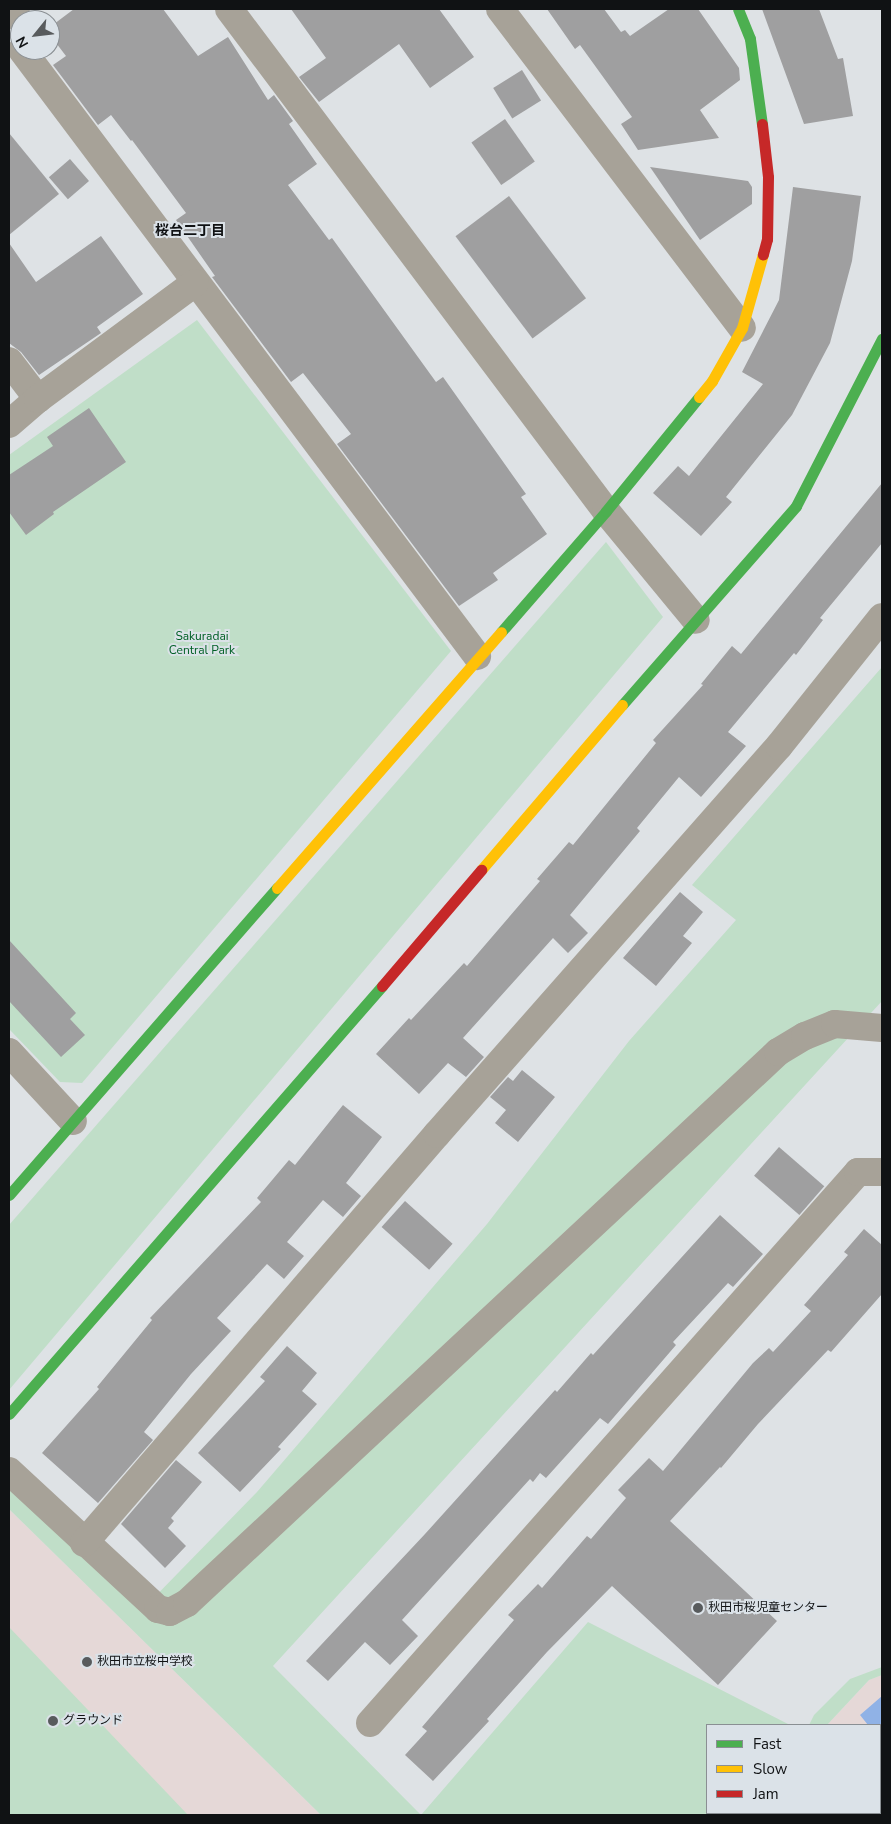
<!DOCTYPE html>
<meta charset="utf-8">
<style>
body{margin:0}
#map{position:relative;width:891px;height:1824px;overflow:hidden;background:#dee2e5;font-family:"Nunito Sans","Noto Sans JP",sans-serif}
div>[style]{position:absolute}
.education>*{inset:0;background:#e5d8d7}
.green>*{inset:0;background:#c0dec8}
.water>*{inset:0;background:#90b2e6}
.building>*{inset:0;background:#9f9fa0;transform-origin:0 0}
.street>*{height:28px;margin:-14px;padding:0 14px;transform-origin:14px;border-radius:14px;background:#a7a298}
.fast>*{height:11px;margin:-5.5px;padding:0 5.5px;transform-origin:5.5px;border-radius:5.5px;background:#4caf50}
.slow>*{height:11px;margin:-5.5px;padding:0 5.5px;transform-origin:5.5px;border-radius:5.5px;background:#ffc107}
.jam>*{height:11px;margin:-5.5px;padding:0 5.5px;transform-origin:5.5px;border-radius:5.5px;background:#c62828}
.dots>*{width:14px;height:14px;translate:-50% -50%;box-sizing:border-box;border:2px solid #dbe2e8;border-radius:50%}
span{translate:-50% -50%;white-space:nowrap;text-align:center;line-height:1.15;-webkit-text-stroke:4px #dbe2e8;paint-order:stroke}
.park-label{font-size:12px;color:#016026}
.poi-label{font-size:12px;color:#101214}
.left{translate:0 -50%;text-align:left}
.neighbourhood-label{font-size:14px;color:#101214;font-weight:700}
.frame{position:absolute;inset:0;border:10px solid #101214;pointer-events:none}
.legend{position:absolute;left:706px;top:1724px;width:175px;height:90px;box-sizing:border-box;background:#dbe2e8;border:1px solid #8a8f93;margin:0;padding:6px 9px;list-style:none;font-size:15px;color:#101214}
.legend li{display:flex;align-items:center;gap:10px;height:25px}
.legend b{width:25px;border:1px solid #8a8f93}
.north{position:absolute;left:10px;top:10px;width:50px;height:50px;box-sizing:border-box;background:#dbe2e8;border:1px solid #8a8f93;border-radius:50%;rotate:241deg;font-size:14px;font-weight:700;line-height:20px;text-align:center;color:#101214}
.north::after{content:'';display:block;margin:auto;width:18px;height:22px;background:#585b5d;clip-path:polygon(50% 0,100% 100%,50% 72%,0 100%)}
</style>
<div id="map">
<div class="education">
<i style="clip-path:polygon(9px 1509px,321px 1815px,9px 1815px)"></i>
<i style="clip-path:polygon(882px 1675px,882px 1815px,872px 1815px,870px 1813px,880px 1813px,880px 1725px,827px 1725px,869px 1680px)"></i>
</div>
<div class="green">
<i style="clip-path:polygon(197px 320px,451px 651px,82px 1083px,60px 1082px,9px 1029px,9px 455px)"></i>
<i style="clip-path:polygon(606px 542px,663px 617px,9px 1390px,9px 1225px)"></i>
<i style="clip-path:polygon(882px 667px,882px 1001px,273px 1666px,421px 1815px,588px 1622px,790px 1725px,707px 1725px,707px 1813px,870px 1813px,872px 1815px,321px 1815px,9px 1509px,9px 1485px,141px 1611px,257px 1492px,487px 1224px,629px 1041px,736px 920px,692px 885px)"></i>
<i style="clip-path:polygon(9px 1627px,188px 1815px,9px 1815px)"></i>
<i style="clip-path:polygon(882px 1667px,882px 1675px,869px 1680px,827px 1725px,809px 1725px,814px 1715px,850px 1679px)"></i>
</div>
<div class="water">
<i style="clip-path:polygon(882px 1696px,882px 1742px,880px 1739px,880px 1725px,868px 1725px,860px 1715px)"></i>
</div>
<div class="building">
<i style="clip-path:polygon(74px 9px,163px 9px,198px 56px,228px 37px,268px 100px,274px 95px,293px 121px,289px 124px,317px 164px,288px 185px,329px 240px,332px 238px,436px 382px,443px 377px,526px 494px,521px 497px,547px 534px,493px 573px,498px 580px,459px 606px,337px 444px,351px 434px,303px 373px,291px 382px,212px 277px,215px 276px,176px 220px,186px 213px,132px 140px,131px 141px,111px 115px,98px 125px,53px 65px,66px 56px,50px 35px,50px 27px)"></i>
<i style="clip-path:polygon(291px 9px,439px 9px,474px 57px,430px 88px,399px 44px,319px 102px,299px 77px,326px 58px)"></i>
<i style="clip-path:polygon(547px 9px,604px 9px,621px 32px,625px 30px,630px 36px,669px 9px,698px 9px,739px 68px,740px 80px,700px 110px,719px 138px,638px 150px,621px 124px,632px 117px,580px 45px,575px 49px)"></i>
<i style="clip-path:polygon(762px 9px,819px 9px,838px 59px,843px 58px,853px 116px,804px 124px)"></i>
<i style="left:522px;top:70px;width:36px;height:34px;rotate:58deg"></i>
<i style="left:505px;top:119px;width:52px;height:41px;rotate:55deg"></i>
<i style="clip-path:polygon(9px 133px,59px 194px,9px 235px)"></i>
<i style="left:70px;top:159px;width:29px;height:28px;rotate:49deg"></i>
<i style="clip-path:polygon(650px 167px,748px 181px,752px 187px,752px 204px,700px 240px)"></i>
<i style="clip-path:polygon(793px 187px,861px 196px,852px 261px,830px 343px,792px 415px,726px 497px,732px 502px,701px 536px,653px 493px,678px 466px,689px 476px,763px 384px,742px 372px,779px 300px)"></i>
<i style="left:509px;top:196px;width:128px;height:67px;rotate:53deg"></i>
<i style="clip-path:polygon(101px 236px,143px 294px,97px 327px,101px 333px,39px 375px,21px 352px,9px 343px,9px 243px,36px 282px)"></i>
<i style="clip-path:polygon(89px 408px,126px 462px,53px 512px,54px 514px,26px 535px,9px 512px,9px 475px,53px 446px,47px 437px)"></i>
<i style="clip-path:polygon(882px 483px,882px 543px,820px 618px,823px 620px,796px 655px,794px 653px,728px 732px,746px 746px,701px 797px,679px 777px,637px 828px,640px 831px,570px 915px,588px 933px,568px 953px,553px 938px,463px 1038px,484px 1057px,466px 1077px,448px 1063px,419px 1094px,376px 1054px,409px 1018px,411px 1020px,464px 963px,467px 966px,540px 881px,537px 879px,569px 842px,573px 845px,656px 743px,653px 740px,703px 685px,701px 684px,732px 646px,741px 654px)"></i>
<i style="clip-path:polygon(680px 892px,703px 912px,683px 936px,692px 943px,656px 986px,623px 958px)"></i>
<i style="clip-path:polygon(9px 940px,76px 1013px,70px 1019px,85px 1035px,61px 1057px,9px 1001px)"></i>
<i style="clip-path:polygon(522px 1070px,555px 1097px,518px 1142px,495px 1123px,506px 1110px,490px 1097px,508px 1077px,513px 1081px)"></i>
<i style="clip-path:polygon(343px 1105px,382px 1137px,346px 1183px,361px 1196px,343px 1217px,323px 1200px,287px 1242px,304px 1256px,284px 1279px,267px 1264px,217px 1318px,231px 1331px,191px 1374px,144px 1432px,153px 1440px,98px 1503px,42px 1453px,99px 1389px,97px 1387px,152px 1320px,150px 1318px,261px 1202px,257px 1198px,289px 1160px,295px 1165px)"></i>
<i style="left:779px;top:1147px;width:60px;height:38px;rotate:41deg"></i>
<i style="left:405px;top:1201px;width:64px;height:35px;rotate:42deg"></i>
<i style="clip-path:polygon(720px 1215px,763px 1254px,733px 1287px,728px 1283px,673px 1342px,676px 1345px,608px 1424px,600px 1418px,546px 1478px,540px 1473px,533px 1482px,530px 1479px,402px 1620px,418px 1636px,390px 1665px,365px 1642px,328px 1681px,306px 1661px,425px 1534px,555px 1390px,557px 1392px,591px 1353px,593px 1355px)"></i>
<i style="clip-path:polygon(864px 1229px,882px 1245px,882px 1294px,831px 1352px,828px 1350px,758px 1424px,721px 1468px,720px 1467px,670px 1521px,777px 1621px,718px 1685px,612px 1586px,547px 1652px,487px 1719px,489px 1721px,433px 1781px,405px 1755px,427px 1731px,422px 1727px,514px 1620px,508px 1615px,538px 1584px,542px 1588px,587px 1536px,591px 1539px,626px 1498px,618px 1490px,649px 1458px,663px 1471px,753px 1363px,769px 1348px,773px 1352px,811px 1311px,804px 1305px,848px 1255px,844px 1252px)"></i>
<i style="clip-path:polygon(287px 1346px,317px 1373px,302px 1391px,317px 1404px,278px 1447px,281px 1449px,240px 1492px,198px 1453px,265px 1381px,260px 1377px)"></i>
<i style="clip-path:polygon(176px 1460px,202px 1482px,171px 1518px,174px 1521px,168px 1528px,186px 1546px,165px 1568px,121px 1524px)"></i>
</div>
<div class="street">
<i style="left:229px;top:9px;width:628px;rotate:53.09deg"></i>
<i style="left:606px;top:511px;width:141px;rotate:50.5deg"></i>
<i style="left:500px;top:9px;width:400px;rotate:52.8deg"></i>
<i style="left:9px;top:15px;width:9px;rotate:-41deg"></i>
<i style="left:22px;top:50px;width:758px;rotate:53.1deg"></i>
<i style="left:9px;top:361px;width:48px;rotate:52.7deg"></i>
<i style="left:9px;top:424px;width:38px;rotate:-41deg"></i>
<i style="left:38px;top:399px;width:195px;rotate:-36.5deg"></i>
<i style="left:9px;top:1052px;width:94px;rotate:47.2deg"></i>
<i style="left:9px;top:1471px;width:203px;rotate:42.8deg"></i>
<i style="left:158px;top:1609px;width:12px;rotate:14deg"></i>
<i style="left:170px;top:1612px;width:19px;rotate:-28deg"></i>
<i style="left:187px;top:1603px;width:808px;rotate:-42.99deg"></i>
<i style="left:778px;top:1052px;width:31px;rotate:-31deg"></i>
<i style="left:805px;top:1036px;width:32px;rotate:-22deg"></i>
<i style="left:835px;top:1024px;width:47px;rotate:4.9deg"></i>
<i style="left:84px;top:1543px;width:540px;rotate:-49.2deg"></i>
<i style="left:437px;top:1134px;width:517px;rotate:-48.61deg"></i>
<i style="left:779px;top:746px;width:165px;rotate:-51.4deg"></i>
<i style="left:370px;top:1723px;width:736px;rotate:-48.47deg"></i>
<i style="left:858px;top:1172px;width:24px"></i>
</div>
<div class="fast">
<i style="left:738px;top:9px;width:32px;rotate:68deg"></i>
<i style="left:750px;top:39px;width:86px;rotate:82deg"></i>
<i style="left:501px;top:632px;width:160px;rotate:-49deg"></i>
<i style="left:606px;top:511px;width:147px;rotate:-50.8deg"></i>
<i style="left:622px;top:705px;width:264px;rotate:-48.8deg"></i>
<i style="left:796px;top:506px;width:188px;rotate:-62.8deg"></i>
<i style="left:9px;top:1195px;width:408px;rotate:-48.9deg"></i>
<i style="left:9px;top:1414px;width:568px;rotate:-48.93deg"></i>
</div>
<div class="slow">
<i style="left:699px;top:397px;width:21px;rotate:-51deg"></i>
<i style="left:712px;top:381px;width:61px;rotate:-60.5deg"></i>
<i style="left:742px;top:328px;width:77px;rotate:-74.2deg"></i>
<i style="left:481px;top:870px;width:217px;rotate:-49.5deg"></i>
<i style="left:277px;top:888px;width:340px;rotate:-48.8deg"></i>
</div>
<div class="jam">
<i style="left:762px;top:124px;width:53px;rotate:83.5deg"></i>
<i style="left:768px;top:177px;width:62px;rotate:90.9deg"></i>
<i style="left:767px;top:239px;width:16px;rotate:105deg"></i>
<i style="left:382px;top:986px;width:153px;rotate:-49.5deg"></i>
</div>
<div class="dots">
<i style="left:698px;top:1608px;background:#585b5d"></i>
<i style="left:87px;top:1662px;background:#585b5d"></i>
<i style="left:53px;top:1721px;background:#585b5d"></i>
</div>
<div class="park-label">
<span style="left:202px;top:644px">Sakuradai<br>Central Park</span>
</div>
<div class="poi-label">
<span class="left" style="left:708px;top:1608px">秋田市桜児童センター</span>
<span class="left" style="left:97px;top:1662px">秋田市立桜中学校</span>
<span class="left" style="left:63px;top:1721px">グラウンド</span>
</div>
<div class="neighbourhood-label">
<span style="left:190px;top:231px">桜台二丁目</span>
</div>
<div class="frame"></div>
<ul class="legend">
<li><b style="height:6px;background:#4caf50"></b>Fast</li>
<li><b style="height:6px;background:#ffc107"></b>Slow</li>
<li><b style="height:6px;background:#c62828"></b>Jam</li>
</ul>
<div class="north">N</div>
</div>
